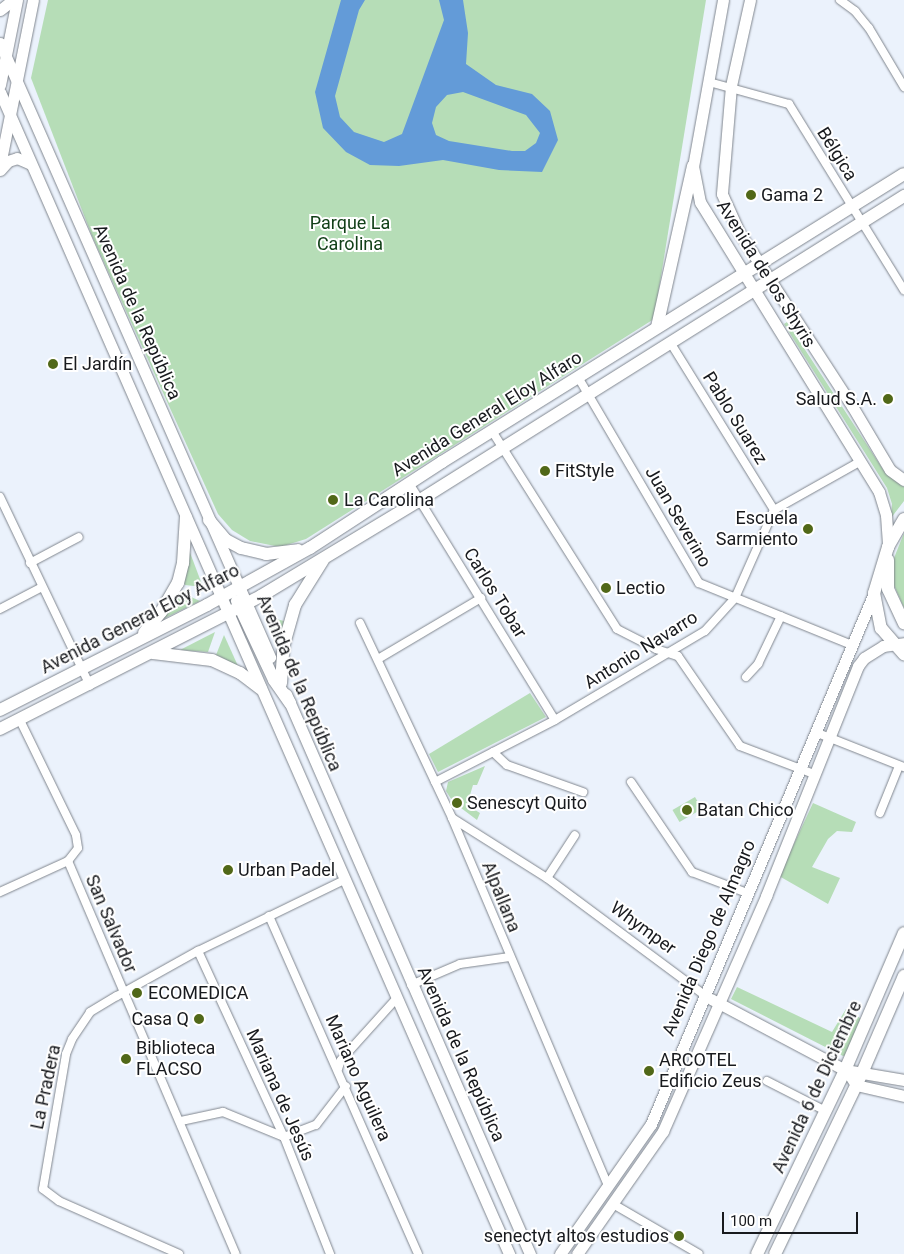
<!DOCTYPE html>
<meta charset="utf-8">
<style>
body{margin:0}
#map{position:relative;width:904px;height:1254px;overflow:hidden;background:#ebf2fc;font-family:Roboto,sans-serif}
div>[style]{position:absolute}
.green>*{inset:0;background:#b6ddb7;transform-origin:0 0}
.water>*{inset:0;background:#639bd8}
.roads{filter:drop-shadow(0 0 1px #80868e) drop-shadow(0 0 1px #80868e)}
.street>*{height:8px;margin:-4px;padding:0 4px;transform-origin:4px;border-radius:4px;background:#fff}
.secondary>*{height:11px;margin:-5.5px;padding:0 5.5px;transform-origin:5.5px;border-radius:5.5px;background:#fff}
.primary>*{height:12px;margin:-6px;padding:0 6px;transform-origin:6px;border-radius:6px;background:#fff}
.dots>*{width:14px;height:14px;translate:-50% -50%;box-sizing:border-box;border:2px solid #fff;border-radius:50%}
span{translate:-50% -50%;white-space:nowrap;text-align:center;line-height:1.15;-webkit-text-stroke:4px #fff;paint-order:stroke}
.street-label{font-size:18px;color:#181a1e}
.poi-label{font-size:18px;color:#181a1e}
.left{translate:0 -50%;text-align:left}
.right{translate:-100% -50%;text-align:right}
.park-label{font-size:18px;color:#124018}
.scale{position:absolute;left:722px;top:1212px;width:136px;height:22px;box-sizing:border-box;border:2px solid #181a1e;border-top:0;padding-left:6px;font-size:15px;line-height:18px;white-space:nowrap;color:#181a1e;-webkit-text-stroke:4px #fff;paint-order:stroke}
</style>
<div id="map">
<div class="green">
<i style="clip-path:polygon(48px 0,706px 0,654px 319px,306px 539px,280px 547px,250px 541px,232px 530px,218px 514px,92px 236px,31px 78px)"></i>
<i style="clip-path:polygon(787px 322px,886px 474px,904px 487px,904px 501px,891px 518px,892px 504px,887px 488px,784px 324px)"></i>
<i style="clip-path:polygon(904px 533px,904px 608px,893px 583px,892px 563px)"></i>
<i style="clip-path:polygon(189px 550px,203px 587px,185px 585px,183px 581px)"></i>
<i style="clip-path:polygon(182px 593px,200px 601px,159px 621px,178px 594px)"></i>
<i style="clip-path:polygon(265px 616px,284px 621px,278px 650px)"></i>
<i style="clip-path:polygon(215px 632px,208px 652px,180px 650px)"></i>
<i style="clip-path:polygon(224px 635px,238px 666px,216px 655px)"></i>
<i style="clip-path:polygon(530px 693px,546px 717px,438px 772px,429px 754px)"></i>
<i style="clip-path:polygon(485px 766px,477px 785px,473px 785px,467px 805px,480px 813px,477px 820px,453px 802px,446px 791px,448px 782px)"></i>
<i style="left:695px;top:797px;width:14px;height:26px;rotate:60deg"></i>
<i style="clip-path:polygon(813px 803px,856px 822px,852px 832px,837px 831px,828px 839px,812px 867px,840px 878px,828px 904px,779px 876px)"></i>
<i style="clip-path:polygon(737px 987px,832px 1032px,846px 1009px,863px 1020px,849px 1055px,843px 1056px,731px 999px)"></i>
</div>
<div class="water">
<i style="clip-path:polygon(evenodd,341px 0,365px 0,359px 10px,335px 96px,340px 117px,354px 132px,384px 142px,402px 134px,444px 20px,439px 0,463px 0,468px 33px,466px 64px,496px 85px,532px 94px,550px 111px,558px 140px,542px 172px,499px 170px,443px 160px,399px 166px,370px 165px,346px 152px,323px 128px,315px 92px,341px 0,463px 92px,526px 115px,540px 133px,536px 143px,525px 151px,512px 151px,449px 141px,436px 135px,432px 123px,436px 107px,447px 95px,463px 92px)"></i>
</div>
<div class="roads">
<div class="street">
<i style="left:840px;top:0;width:19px;rotate:36deg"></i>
<i style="left:855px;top:11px;width:22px;rotate:51deg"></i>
<i style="left:869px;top:28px;width:69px;rotate:59.3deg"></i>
<i style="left:709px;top:82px;width:83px;rotate:15.4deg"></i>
<i style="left:789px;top:104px;width:219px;rotate:58.3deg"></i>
<i style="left:670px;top:342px;width:198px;rotate:58.2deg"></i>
<i style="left:578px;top:377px;width:239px;rotate:59.6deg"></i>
<i style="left:699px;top:583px;width:165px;rotate:22.1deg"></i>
<i style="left:492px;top:431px;width:234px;rotate:57.7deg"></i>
<i style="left:617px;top:629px;width:44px;rotate:27.1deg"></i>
<i style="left:656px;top:649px;width:23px;rotate:18deg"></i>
<i style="left:678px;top:656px;width:109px;rotate:55.4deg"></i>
<i style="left:740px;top:746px;width:79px;rotate:20.7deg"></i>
<i style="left:409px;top:483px;width:278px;rotate:58.4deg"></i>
<i style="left:0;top:497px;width:209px;rotate:64.5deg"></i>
<i style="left:30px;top:563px;width:55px;rotate:-28deg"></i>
<i style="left:0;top:609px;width:47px;rotate:-27.6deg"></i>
<i style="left:360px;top:623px;width:216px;rotate:64.7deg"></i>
<i style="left:452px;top:818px;width:400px;rotate:67deg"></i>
<i style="left:378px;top:659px;width:120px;rotate:-30.6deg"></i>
<i style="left:746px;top:677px;width:18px;rotate:-47deg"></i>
<i style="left:758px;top:664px;width:53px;rotate:-64.4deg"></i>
<i style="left:815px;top:732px;width:96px;rotate:21.5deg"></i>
<i style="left:493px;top:752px;width:19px;rotate:43deg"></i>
<i style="left:507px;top:765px;width:81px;rotate:19.6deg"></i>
<i style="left:435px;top:782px;width:135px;rotate:-27.3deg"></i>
<i style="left:555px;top:720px;width:174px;rotate:-30.7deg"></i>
<i style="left:705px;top:631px;width:45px;rotate:-47.7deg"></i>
<i style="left:735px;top:598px;width:96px;rotate:-66.1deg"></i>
<i style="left:774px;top:510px;width:100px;rotate:-29.4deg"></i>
<i style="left:631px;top:782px;width:109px;rotate:55.9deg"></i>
<i style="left:692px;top:872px;width:59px;rotate:20.9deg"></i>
<i style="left:880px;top:813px;width:51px;rotate:-68deg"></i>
<i style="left:452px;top:818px;width:112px;rotate:32.3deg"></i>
<i style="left:547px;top:878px;width:194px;rotate:36.6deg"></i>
<i style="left:68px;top:861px;width:427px;rotate:66.9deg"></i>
<i style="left:547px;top:878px;width:51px;rotate:-56.9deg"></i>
<i style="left:0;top:892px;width:75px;rotate:-24.5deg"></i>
<i style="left:68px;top:861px;width:16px;rotate:-52deg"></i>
<i style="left:78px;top:848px;width:13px;rotate:-99deg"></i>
<i style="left:76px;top:835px;width:128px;rotate:-116deg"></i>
<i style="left:269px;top:916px;width:369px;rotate:66.2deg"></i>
<i style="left:198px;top:951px;width:205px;rotate:65.2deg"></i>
<i style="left:284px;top:1137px;width:126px;rotate:68.5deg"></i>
<i style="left:411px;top:985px;width:53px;rotate:-23.2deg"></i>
<i style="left:460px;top:964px;width:50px;rotate:-8deg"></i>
<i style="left:338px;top:1069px;width:9px;rotate:-72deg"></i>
<i style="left:341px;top:1060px;width:82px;rotate:-48deg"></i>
<i style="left:767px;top:1081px;width:66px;rotate:27deg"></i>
<i style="left:181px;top:1121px;width:43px;rotate:-12.1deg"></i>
<i style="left:223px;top:1112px;width:66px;rotate:22.3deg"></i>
<i style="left:284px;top:1137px;width:34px;rotate:-21deg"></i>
<i style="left:316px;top:1125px;width:49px;rotate:-52.4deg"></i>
<i style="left:613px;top:1204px;width:99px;rotate:30.2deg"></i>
<i style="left:179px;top:1254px;width:131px;rotate:-156.2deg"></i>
<i style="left:59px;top:1201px;width:20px;rotate:-143deg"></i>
<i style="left:43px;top:1189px;width:137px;rotate:-80.3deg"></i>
<i style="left:66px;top:1054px;width:16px;rotate:-68deg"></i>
<i style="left:72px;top:1039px;width:32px;rotate:-56deg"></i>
<i style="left:90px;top:1012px;width:31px;rotate:-31deg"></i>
<i style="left:117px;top:996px;width:93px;rotate:-29.1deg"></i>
<i style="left:198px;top:951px;width:162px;rotate:-25.9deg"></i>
</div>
<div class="secondary">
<i style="left:723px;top:0;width:169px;rotate:100.2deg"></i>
<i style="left:693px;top:166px;width:37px;rotate:79deg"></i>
<i style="left:700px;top:202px;width:341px;rotate:58.3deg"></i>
<i style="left:879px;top:492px;width:24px;rotate:73deg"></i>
<i style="left:886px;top:515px;width:32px;rotate:86deg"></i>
<i style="left:750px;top:0;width:88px;rotate:102.5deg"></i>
<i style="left:731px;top:86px;width:108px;rotate:94.8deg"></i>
<i style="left:722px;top:194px;width:42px;rotate:65.9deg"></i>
<i style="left:739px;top:232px;width:207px;rotate:57deg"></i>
<i style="left:852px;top:406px;width:74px;rotate:59.3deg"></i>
<i style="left:890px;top:470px;width:17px;rotate:36deg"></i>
<i style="left:0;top:10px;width:16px;rotate:-38deg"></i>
<i style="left:0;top:43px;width:671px;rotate:66.26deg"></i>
<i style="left:0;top:85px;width:87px;rotate:-78.7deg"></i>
<i style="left:0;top:92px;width:1269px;rotate:66.34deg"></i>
<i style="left:0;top:165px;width:168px;rotate:-78.7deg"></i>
<i style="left:0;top:170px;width:12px;rotate:-48deg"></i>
<i style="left:8px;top:161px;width:9px;rotate:-18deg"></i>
<i style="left:17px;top:158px;width:15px;rotate:23deg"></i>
<i style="left:286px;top:694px;width:611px;rotate:66.46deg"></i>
<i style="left:711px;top:999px;width:152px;rotate:27.9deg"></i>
<i style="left:845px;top:1070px;width:60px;rotate:9.6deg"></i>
<i style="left:851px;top:1077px;width:9px;rotate:58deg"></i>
<i style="left:856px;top:1085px;width:49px;rotate:12.9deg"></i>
<i style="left:560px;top:1254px;width:159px;rotate:-55deg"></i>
<i style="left:651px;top:1124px;width:576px;rotate:-67.22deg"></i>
<i style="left:577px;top:1254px;width:150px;rotate:-55deg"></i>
<i style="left:663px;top:1131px;width:257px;rotate:-66.3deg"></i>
<i style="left:766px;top:896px;width:248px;rotate:-68.2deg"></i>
<i style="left:858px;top:666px;width:10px;rotate:-53deg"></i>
<i style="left:864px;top:658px;width:22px;rotate:-32deg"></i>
<i style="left:883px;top:646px;width:21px;rotate:-8deg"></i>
</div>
<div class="primary">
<i style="left:657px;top:327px;width:165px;rotate:-77.4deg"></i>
<i style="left:904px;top:519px;width:32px;rotate:120deg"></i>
<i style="left:888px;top:547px;width:48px;rotate:106.9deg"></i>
<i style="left:874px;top:593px;width:36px;rotate:79deg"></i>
<i style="left:881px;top:628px;width:35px;rotate:49deg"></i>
<i style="left:209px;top:520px;width:26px;rotate:50deg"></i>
<i style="left:226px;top:540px;width:17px;rotate:28deg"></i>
<i style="left:241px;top:548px;width:26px;rotate:13deg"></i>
<i style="left:266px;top:554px;width:32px;rotate:-7deg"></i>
<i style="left:888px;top:560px;width:29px;rotate:90deg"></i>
<i style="left:888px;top:589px;width:38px;rotate:65deg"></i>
<i style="left:237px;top:601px;width:87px;rotate:64.9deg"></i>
<i style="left:274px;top:680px;width:28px;rotate:55deg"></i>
<i style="left:144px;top:633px;width:27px;rotate:-51deg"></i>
<i style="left:161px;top:612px;width:34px;rotate:-60deg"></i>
<i style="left:178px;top:583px;width:21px;rotate:-76deg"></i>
<i style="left:183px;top:563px;width:46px;rotate:-86.3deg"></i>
<i style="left:153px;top:653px;width:59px;rotate:6.8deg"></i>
<i style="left:212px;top:660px;width:31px;rotate:25deg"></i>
<i style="left:240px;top:673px;width:26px;rotate:37deg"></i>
<i style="left:281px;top:683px;width:39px;rotate:-86deg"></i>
<i style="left:284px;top:644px;width:41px;rotate:-74.2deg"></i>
<i style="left:295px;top:605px;width:53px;rotate:-58.1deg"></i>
<i style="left:0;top:710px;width:232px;rotate:-26.9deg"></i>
<i style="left:207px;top:605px;width:118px;rotate:-29deg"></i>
<i style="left:310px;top:548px;width:158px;rotate:-33.1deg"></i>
<i style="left:442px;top:462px;width:544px;rotate:-31.94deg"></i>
<i style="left:0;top:729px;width:293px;rotate:-27deg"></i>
<i style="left:261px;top:596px;width:186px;rotate:-31.1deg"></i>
<i style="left:420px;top:500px;width:572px;rotate:-32.13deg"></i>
<i style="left:757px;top:1254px;width:204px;rotate:-64.4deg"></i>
<i style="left:845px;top:1070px;width:149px;rotate:-66.7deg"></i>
<i style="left:775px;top:1254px;width:201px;rotate:-64.3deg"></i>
<i style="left:862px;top:1073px;width:106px;rotate:-66.6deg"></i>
</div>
</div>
<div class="dots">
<i style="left:751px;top:195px;background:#516818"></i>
<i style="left:53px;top:364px;background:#516818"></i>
<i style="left:888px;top:399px;background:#516818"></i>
<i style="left:545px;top:471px;background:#516818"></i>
<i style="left:333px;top:500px;background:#516818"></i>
<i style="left:808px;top:529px;background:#516818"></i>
<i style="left:606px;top:588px;background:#516818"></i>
<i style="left:457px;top:803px;background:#516818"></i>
<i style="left:687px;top:810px;background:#516818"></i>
<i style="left:228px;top:870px;background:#516818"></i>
<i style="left:137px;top:993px;background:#516818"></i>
<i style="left:199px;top:1019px;background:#516818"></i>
<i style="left:126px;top:1059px;background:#516818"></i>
<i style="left:649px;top:1071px;background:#516818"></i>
<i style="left:679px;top:1236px;background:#516818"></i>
</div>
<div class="street-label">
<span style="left:837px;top:154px;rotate:58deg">Bélgica</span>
<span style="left:766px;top:274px;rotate:58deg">Avenida de los Shyris</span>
<span style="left:137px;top:312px;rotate:66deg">Avenida de la República</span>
<span style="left:487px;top:414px;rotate:-32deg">Avenida General Eloy Alfaro</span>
<span style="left:735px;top:418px;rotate:58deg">Pablo Suarez</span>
<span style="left:678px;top:517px;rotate:60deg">Juan Severino</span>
<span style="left:495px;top:593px;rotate:58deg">Carlos Tobar</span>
<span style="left:140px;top:619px;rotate:-27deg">Avenida General Eloy Alfaro</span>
<span style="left:641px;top:650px;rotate:-32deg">Antonio Navarro</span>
<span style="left:299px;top:683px;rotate:67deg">Avenida de la República</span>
<span style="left:501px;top:897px;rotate:68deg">Alpallana</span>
<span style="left:111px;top:924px;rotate:67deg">San Salvador</span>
<span style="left:643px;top:928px;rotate:36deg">Whymper</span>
<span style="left:709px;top:938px;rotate:-67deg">Avenida Diego de Almagro</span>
<span style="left:461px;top:1054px;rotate:66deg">Avenida de la República</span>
<span style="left:358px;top:1078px;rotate:66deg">Mariano Aguilera</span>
<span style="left:46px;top:1087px;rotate:-78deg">La Pradera</span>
<span style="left:817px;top:1087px;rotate:-65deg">Avenida 6 de Diciembre</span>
<span style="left:280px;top:1095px;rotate:66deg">Mariana de Jesús</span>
</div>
<div class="poi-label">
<span class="left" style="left:761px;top:195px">Gama 2</span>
<span class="left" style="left:63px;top:364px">El Jardín</span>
<span class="right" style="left:877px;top:399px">Salud S.A.</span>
<span class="left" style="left:555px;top:471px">FitStyle</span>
<span class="left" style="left:344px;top:500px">La Carolina</span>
<span class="right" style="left:798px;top:529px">Escuela<br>Sarmiento</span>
<span class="left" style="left:616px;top:588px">Lectio</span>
<span class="left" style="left:467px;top:803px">Senescyt Quito</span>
<span class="left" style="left:697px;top:810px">Batan Chico</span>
<span class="left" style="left:238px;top:870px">Urban Padel</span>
<span class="left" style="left:148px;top:993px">ECOMEDICA</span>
<span class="right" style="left:189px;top:1019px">Casa Q</span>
<span class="left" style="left:136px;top:1059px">Biblioteca<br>FLACSO</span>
<span class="left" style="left:659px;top:1071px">ARCOTEL<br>Edificio Zeus</span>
<span class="right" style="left:669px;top:1236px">senectyt altos estudios</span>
</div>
<div class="park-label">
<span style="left:350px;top:234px">Parque La<br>Carolina</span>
</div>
<div class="scale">100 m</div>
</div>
